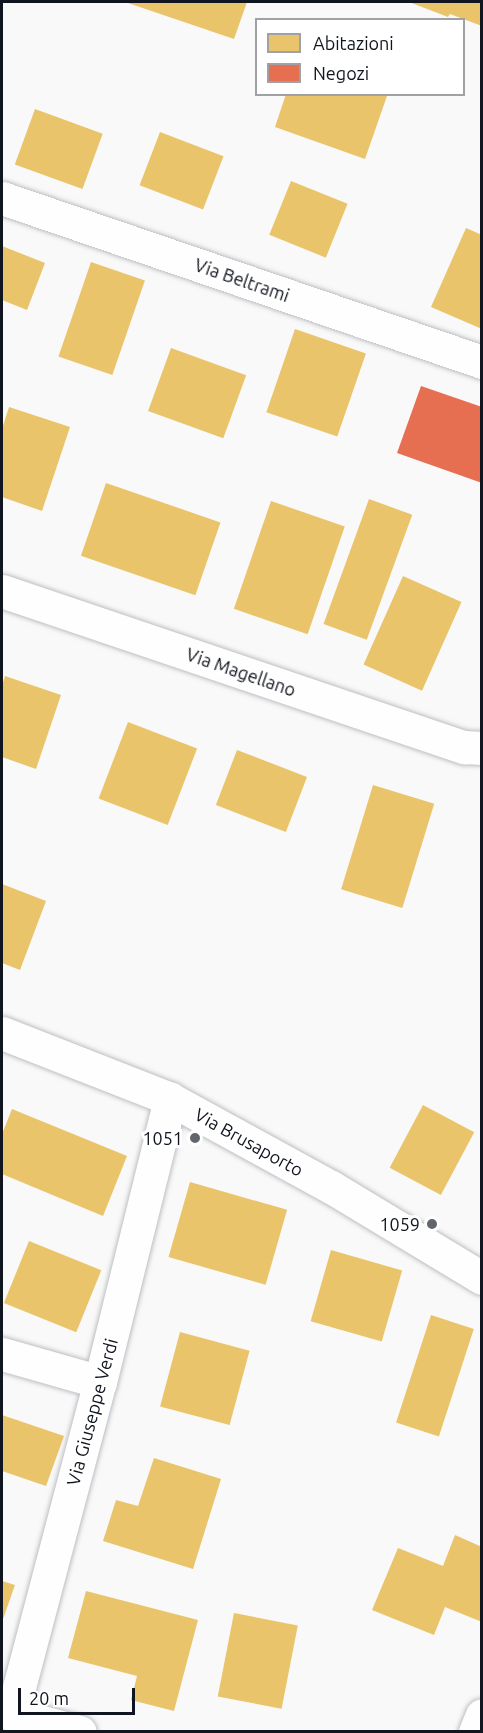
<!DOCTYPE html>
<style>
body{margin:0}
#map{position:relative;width:483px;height:1733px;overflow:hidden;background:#f9f9f9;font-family:Ubuntu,sans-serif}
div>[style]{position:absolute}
.homes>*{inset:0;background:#e9c46a;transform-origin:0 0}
.shops>*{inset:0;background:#e76f51}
.roads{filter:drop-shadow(0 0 2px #bdbfc4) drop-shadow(0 0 2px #bdbfc4)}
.street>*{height:33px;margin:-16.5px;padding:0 16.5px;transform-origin:16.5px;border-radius:16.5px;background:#fefefe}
.dots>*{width:16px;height:16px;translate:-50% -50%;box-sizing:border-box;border:3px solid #fff;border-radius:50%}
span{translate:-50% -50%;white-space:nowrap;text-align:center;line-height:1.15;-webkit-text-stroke:6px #fff;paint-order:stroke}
.street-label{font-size:18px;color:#11151f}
.poi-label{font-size:18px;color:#11151f}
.right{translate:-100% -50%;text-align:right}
.frame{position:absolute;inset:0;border:3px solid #11151f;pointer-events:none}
.legend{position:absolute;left:255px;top:18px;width:210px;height:78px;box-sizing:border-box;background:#fff;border:2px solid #a0a1a5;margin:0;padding:8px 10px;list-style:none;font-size:18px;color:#11151f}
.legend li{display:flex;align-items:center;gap:12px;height:30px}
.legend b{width:30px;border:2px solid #a0a1a5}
.scale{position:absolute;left:18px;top:1688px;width:117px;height:27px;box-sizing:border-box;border:3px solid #11151f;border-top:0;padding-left:8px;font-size:18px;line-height:21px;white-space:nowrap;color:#11151f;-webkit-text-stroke:4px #fff;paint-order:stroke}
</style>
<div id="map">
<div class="homes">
<i style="clip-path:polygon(125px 2px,247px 2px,234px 39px)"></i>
<i style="clip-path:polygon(409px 2px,482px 2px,482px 26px,450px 14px,448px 17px)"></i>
<i style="clip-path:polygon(286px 94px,387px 96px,365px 159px,275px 127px)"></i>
<i style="left:35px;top:109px;width:72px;height:59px;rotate:20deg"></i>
<i style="left:160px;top:132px;width:68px;height:57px;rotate:21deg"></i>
<i style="left:291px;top:181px;width:61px;height:58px;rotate:22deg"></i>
<i style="clip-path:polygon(466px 228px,482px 235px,482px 329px,431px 307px)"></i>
<i style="clip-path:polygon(2px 246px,45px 263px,27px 310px,2px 300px)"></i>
<i style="left:91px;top:262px;width:57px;height:100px;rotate:19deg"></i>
<i style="left:295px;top:329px;width:75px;height:88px;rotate:19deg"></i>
<i style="left:171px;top:348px;width:80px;height:67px;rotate:20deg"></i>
<i style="clip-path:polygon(9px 407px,70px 427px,42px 511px,2px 497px,2px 429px)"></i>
<i style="left:106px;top:483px;width:121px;height:77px;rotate:19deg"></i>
<i style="left:369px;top:499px;width:46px;height:133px;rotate:20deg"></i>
<i style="left:271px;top:501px;width:78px;height:114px;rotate:19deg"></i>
<i style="left:403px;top:576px;width:64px;height:97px;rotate:24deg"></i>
<i style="clip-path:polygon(5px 676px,61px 695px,36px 769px,2px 757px,2px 686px)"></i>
<i style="left:128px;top:722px;width:74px;height:82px;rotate:21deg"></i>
<i style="left:237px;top:750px;width:75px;height:59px;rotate:21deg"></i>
<i style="left:373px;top:785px;width:64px;height:109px;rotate:17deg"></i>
<i style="clip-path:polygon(2px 884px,46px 901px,20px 970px,2px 963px)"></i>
<i style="left:423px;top:1105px;width:58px;height:71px;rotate:28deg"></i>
<i style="clip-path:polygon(12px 1109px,127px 1156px,103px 1216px,2px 1174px,2px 1134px)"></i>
<i style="left:190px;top:1182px;width:101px;height:78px;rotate:16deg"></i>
<i style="left:29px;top:1241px;width:78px;height:67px;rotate:22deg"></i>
<i style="left:331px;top:1250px;width:74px;height:74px;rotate:16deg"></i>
<i style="left:431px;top:1315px;width:45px;height:113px;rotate:18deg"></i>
<i style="left:180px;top:1332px;width:72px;height:77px;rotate:15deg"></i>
<i style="clip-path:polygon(2px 1415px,64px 1436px,46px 1486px,2px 1471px)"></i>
<i style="clip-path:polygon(154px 1458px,221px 1479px,193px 1569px,103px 1541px,116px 1500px,138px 1506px)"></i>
<i style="clip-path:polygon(455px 1535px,482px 1547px,482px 1622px,445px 1607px,434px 1635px,372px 1610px,398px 1548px,443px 1566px)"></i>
<i style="clip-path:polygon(2px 1581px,15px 1585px,2px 1622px)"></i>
<i style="clip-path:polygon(86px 1591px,198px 1620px,174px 1711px,131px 1700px,137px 1676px,68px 1658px)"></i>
<i style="left:234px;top:1613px;width:65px;height:85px;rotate:11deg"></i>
</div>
<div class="shops">
<i style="clip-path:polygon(421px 386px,482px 407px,482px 483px,397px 453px)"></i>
</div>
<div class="roads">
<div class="street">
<i style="left:2px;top:198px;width:507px;rotate:18.86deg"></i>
<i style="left:2px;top:591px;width:488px;rotate:18.7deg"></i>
<i style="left:464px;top:747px;width:18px;rotate:3deg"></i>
<i style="left:2px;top:1033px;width:180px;rotate:21.4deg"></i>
<i style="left:170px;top:1099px;width:183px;rotate:28.7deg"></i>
<i style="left:331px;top:1187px;width:176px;rotate:31.1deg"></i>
<i style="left:2px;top:1354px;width:102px;rotate:15.9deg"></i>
<i style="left:2px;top:1712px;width:10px;rotate:11deg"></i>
<i style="left:12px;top:1714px;width:343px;rotate:-75.2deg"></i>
<i style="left:100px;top:1382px;width:292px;rotate:-76.1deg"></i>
<i style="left:12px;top:1714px;width:70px;rotate:14.8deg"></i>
<i style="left:475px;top:1732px;width:18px;rotate:-68deg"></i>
</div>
</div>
<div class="dots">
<i style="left:195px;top:1138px;background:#62656b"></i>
<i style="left:432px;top:1224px;background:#62656b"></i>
</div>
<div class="street-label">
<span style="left:242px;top:280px;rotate:19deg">Via Beltrami</span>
<span style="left:241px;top:672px;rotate:19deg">Via Magellano</span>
<span style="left:249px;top:1142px;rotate:29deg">Via Brusaporto</span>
<span style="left:92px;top:1412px;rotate:-75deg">Via Giuseppe Verdi</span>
</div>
<div class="poi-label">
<span class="right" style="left:183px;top:1138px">1051</span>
<span class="right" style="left:420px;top:1224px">1059</span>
</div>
<div class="frame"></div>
<ul class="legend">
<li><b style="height:16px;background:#e9c46a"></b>Abitazioni</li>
<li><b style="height:16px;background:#e76f51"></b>Negozi</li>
</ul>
<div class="scale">20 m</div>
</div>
